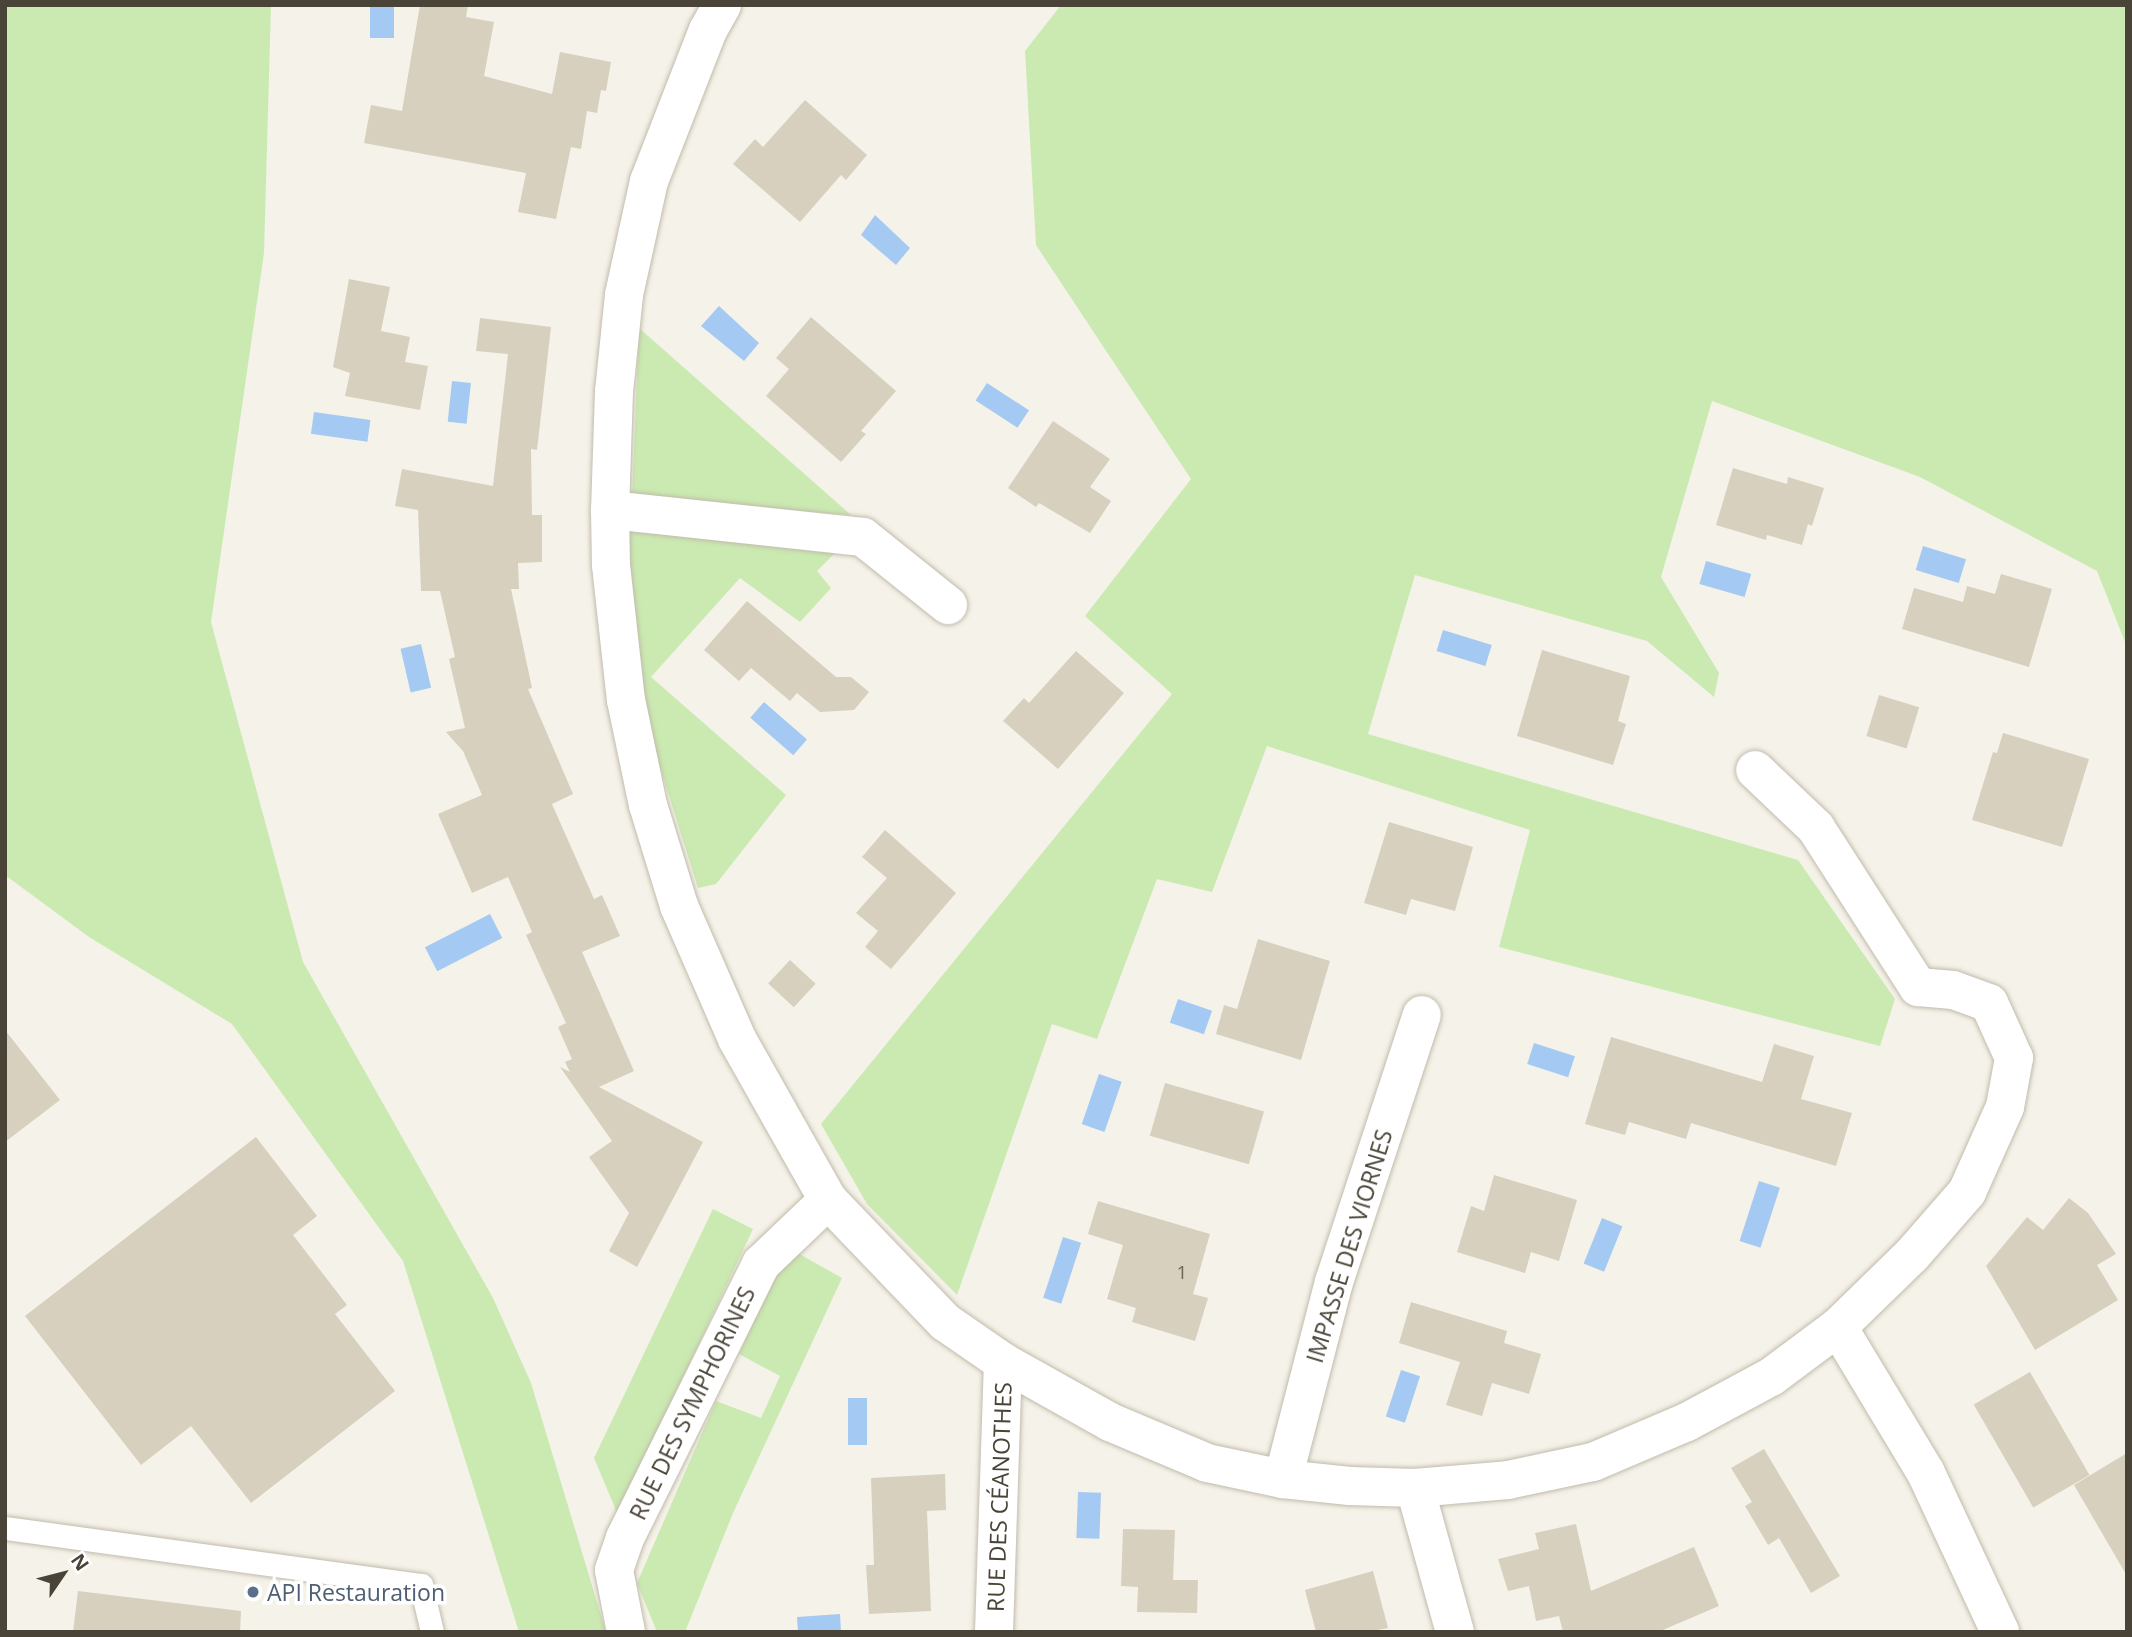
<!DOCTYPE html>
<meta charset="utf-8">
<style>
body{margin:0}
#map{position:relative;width:2132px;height:1637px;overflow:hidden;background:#f5f2e9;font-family:"Open Sans",sans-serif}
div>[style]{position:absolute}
.green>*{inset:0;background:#caeab1}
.water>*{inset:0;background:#a4caf3;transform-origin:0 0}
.building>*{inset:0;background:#d7d0be;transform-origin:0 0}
.roads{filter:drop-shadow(0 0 2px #c1bbab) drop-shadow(0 0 2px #c1bbab)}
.service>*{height:23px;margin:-11.5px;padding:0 11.5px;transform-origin:11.5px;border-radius:11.5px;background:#fff}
.minor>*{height:38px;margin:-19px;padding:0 19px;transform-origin:19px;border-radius:19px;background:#fff}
.dots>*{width:19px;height:19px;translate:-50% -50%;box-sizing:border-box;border:4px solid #fff;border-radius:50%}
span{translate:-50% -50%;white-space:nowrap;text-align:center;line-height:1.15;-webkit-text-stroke:7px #fff;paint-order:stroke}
.number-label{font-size:19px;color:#6c6759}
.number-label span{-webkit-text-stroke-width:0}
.street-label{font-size:23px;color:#494437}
.service-label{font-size:23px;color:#4e5e75}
.left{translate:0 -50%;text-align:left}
.frame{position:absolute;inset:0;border:7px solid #494437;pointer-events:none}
.north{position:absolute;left:28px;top:1539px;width:70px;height:70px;-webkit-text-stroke:5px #fff;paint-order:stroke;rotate:55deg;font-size:19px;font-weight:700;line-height:28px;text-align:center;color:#494437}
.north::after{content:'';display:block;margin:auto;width:24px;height:32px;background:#494437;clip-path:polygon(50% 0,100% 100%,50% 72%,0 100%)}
</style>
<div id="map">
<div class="green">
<i style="clip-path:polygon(5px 5px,271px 5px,264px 253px,211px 622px,303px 962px,493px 1298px,531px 1383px,606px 1632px,519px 1632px,403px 1261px,232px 1024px,89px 937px,5px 875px)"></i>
<i style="clip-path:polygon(1061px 5px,2127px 5px,2127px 647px,2097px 571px,1920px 477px,1712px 401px,1661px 577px,1719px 673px,1714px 697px,1647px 641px,1415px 575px,1368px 734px,1798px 860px,1895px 999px,1880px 1046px,1499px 947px,1530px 830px,1267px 746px,1212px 892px,1157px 879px,1097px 1039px,1052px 1024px,957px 1295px,867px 1204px,821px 1124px,1172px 694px,1085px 616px,1191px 479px,1036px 245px,1025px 51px)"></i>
<i style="clip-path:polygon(639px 328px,851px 515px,632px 499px)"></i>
<i style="clip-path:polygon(628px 532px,842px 546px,817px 571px,831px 588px,800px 622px,740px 578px,651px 677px,786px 795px,716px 884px,698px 888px,655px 751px,630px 610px)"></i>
<i style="clip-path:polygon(713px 1209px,753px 1229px,618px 1515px,594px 1458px)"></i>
<i style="clip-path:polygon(787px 1247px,842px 1278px,733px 1513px,685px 1632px,657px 1632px,637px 1583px,716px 1401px,761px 1418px,780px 1376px,739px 1354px)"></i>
</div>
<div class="water">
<i style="left:370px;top:5px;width:24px;height:33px"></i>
<i style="clip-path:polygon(875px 215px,910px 248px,896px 265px,861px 235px)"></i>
<i style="clip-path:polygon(719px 306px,759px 343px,744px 361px,701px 326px)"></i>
<i style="left:452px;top:381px;width:19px;height:41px;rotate:6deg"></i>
<i style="left:987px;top:383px;width:50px;height:21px;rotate:33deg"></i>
<i style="left:314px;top:412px;width:57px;height:22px;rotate:8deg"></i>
<i style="left:1923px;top:546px;width:45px;height:25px;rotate:17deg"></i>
<i style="left:1706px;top:561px;width:47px;height:24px;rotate:16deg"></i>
<i style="left:1443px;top:630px;width:51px;height:22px;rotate:17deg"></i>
<i style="left:421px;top:644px;width:45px;height:21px;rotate:77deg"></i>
<i style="left:764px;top:702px;width:57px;height:21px;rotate:41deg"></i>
<i style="left:490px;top:914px;width:27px;height:73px;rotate:63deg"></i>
<i style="left:1178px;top:999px;width:36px;height:25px;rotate:19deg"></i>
<i style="left:1534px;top:1043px;width:43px;height:22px;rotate:18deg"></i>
<i style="left:1099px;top:1074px;width:24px;height:53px;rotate:19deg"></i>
<i style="left:1759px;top:1181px;width:22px;height:63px;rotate:18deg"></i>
<i style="left:1602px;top:1218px;width:22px;height:49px;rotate:22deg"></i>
<i style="left:1063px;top:1237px;width:19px;height:64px;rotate:18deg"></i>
<i style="left:1401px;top:1370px;width:20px;height:49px;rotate:18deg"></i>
<i style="left:848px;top:1398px;width:19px;height:47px"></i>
<i style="left:1078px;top:1492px;width:23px;height:46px;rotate:2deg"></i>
<i style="clip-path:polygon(840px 1614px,841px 1632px,798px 1632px,797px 1617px)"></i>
</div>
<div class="building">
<i style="clip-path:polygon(420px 5px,468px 5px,466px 17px,494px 22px,484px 76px,552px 94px,560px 52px,611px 62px,606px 91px,601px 90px,597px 113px,587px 111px,581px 149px,571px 147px,556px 219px,518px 212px,526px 173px,364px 143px,371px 105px,402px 111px)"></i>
<i style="clip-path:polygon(805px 100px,867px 155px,846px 180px,841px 175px,800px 222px,733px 164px,755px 139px,763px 147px)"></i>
<i style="clip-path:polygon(349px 279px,390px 287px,381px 331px,410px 337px,405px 362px,428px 366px,420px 410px,345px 396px,350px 373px,333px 367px)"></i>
<i style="clip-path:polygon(811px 317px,896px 391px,861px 431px,866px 434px,841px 462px,766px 396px,789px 369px,776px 358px)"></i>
<i style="clip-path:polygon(480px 318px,551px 327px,537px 450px,531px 449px,532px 515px,542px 515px,542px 562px,518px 563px,519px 589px,511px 589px,532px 688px,528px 689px,573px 794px,552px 804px,594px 899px,602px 895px,620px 936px,582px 952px,634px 1071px,599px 1087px,703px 1142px,637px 1267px,609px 1251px,629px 1213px,589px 1157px,612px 1141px,560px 1067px,570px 1072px,565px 1062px,572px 1059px,558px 1027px,566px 1023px,526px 935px,532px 932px,508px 877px,472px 893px,438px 814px,482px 795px,463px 751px,446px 732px,465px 728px,449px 659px,455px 657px,440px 591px,421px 591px,418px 510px,395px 506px,402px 469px,493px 486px,508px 354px,476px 351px)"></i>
<i style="clip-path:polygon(1053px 421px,1110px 459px,1090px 487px,1111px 501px,1090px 533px,1039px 503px,1036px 507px,1008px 488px)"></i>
<i style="clip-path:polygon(1733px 468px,1787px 484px,1788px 477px,1824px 488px,1812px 526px,1808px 524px,1802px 545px,1767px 535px,1766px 540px,1716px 525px)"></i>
<i style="clip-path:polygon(2001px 574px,2052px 589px,2029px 667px,1902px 629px,1914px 588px,1963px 602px,1967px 586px,1995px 594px)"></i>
<i style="clip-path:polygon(747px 601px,836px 677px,851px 677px,869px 692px,854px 710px,820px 712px,797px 693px,790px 701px,751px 668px,739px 681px,704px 650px)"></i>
<i style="clip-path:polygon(1542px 650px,1630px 676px,1618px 721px,1626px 724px,1613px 765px,1517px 736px)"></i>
<i style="clip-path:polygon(1076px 651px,1124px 693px,1058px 769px,1003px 721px,1024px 698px,1029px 703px)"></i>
<i style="left:1879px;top:695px;width:42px;height:43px;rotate:17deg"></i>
<i style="clip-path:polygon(2003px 733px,2089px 759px,2062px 847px,1972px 820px,1993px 752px,1997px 753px)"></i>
<i style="clip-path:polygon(1389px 822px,1473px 847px,1455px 911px,1411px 899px,1406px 915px,1364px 903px)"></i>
<i style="clip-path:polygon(885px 830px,956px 893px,891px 969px,865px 947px,878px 931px,856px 913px,887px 878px,862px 857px)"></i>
<i style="clip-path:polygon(1258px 939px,1330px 961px,1301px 1060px,1216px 1034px,1224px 1005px,1237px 1009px)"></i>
<i style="left:790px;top:960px;width:35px;height:32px;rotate:43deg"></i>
<i style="clip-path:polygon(5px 1030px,60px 1100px,5px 1142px)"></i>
<i style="clip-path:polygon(1611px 1037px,1762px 1082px,1774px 1044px,1814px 1056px,1801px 1099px,1852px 1113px,1836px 1166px,1691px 1123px,1686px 1139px,1629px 1122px,1625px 1135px,1585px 1124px)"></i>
<i style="left:1165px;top:1083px;width:103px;height:55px;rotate:16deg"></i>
<i style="clip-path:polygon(256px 1137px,317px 1216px,293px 1235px,347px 1305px,335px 1314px,395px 1391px,251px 1503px,191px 1426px,141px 1465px,25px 1316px)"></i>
<i style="clip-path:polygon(1494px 1175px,1577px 1200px,1559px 1261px,1531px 1252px,1525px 1273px,1457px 1252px,1471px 1206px,1484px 1211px)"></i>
<i style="clip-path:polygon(2069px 1198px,2088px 1213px,2116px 1254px,2097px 1265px,2118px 1300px,2035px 1350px,1986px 1266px,2027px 1217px,2043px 1230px)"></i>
<i style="clip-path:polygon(1098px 1201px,1210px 1234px,1193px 1294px,1208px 1298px,1195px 1341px,1132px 1322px,1136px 1308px,1107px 1299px,1123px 1245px,1088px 1234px)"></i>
<i style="clip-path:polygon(1411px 1302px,1507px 1331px,1504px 1343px,1541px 1354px,1529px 1394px,1492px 1383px,1482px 1416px,1446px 1405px,1460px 1362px,1399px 1343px)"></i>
<i style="left:2030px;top:1372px;width:119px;height:65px;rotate:60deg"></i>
<i style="clip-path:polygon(1764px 1449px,1840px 1576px,1811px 1593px,1779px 1538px,1768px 1545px,1745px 1506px,1752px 1502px,1731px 1468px)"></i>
<i style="clip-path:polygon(2127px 1453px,2127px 1576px,2074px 1485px)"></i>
<i style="clip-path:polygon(945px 1474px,946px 1510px,927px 1511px,931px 1611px,869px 1614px,866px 1565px,874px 1565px,871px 1478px)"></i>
<i style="clip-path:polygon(1576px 1524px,1591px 1591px,1694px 1547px,1719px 1606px,1658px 1632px,1563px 1632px,1559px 1616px,1536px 1621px,1529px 1586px,1508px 1591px,1498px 1559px,1539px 1549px,1535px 1533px)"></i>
<i style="clip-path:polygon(1123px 1529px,1175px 1530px,1173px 1580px,1198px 1580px,1197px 1613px,1137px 1612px,1138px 1587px,1121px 1586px)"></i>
<i style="clip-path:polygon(1373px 1571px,1388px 1628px,1367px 1632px,1316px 1632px,1305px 1590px)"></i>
<i style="clip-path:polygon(78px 1591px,241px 1611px,240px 1632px,73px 1632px)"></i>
</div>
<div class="roads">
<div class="service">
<i style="left:5px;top:1528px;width:420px;rotate:7.8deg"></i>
<i style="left:421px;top:1585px;width:48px;rotate:76.8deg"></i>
</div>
<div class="minor">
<i style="left:722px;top:5px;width:29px;rotate:119deg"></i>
<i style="left:708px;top:30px;width:162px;rotate:111.3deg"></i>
<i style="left:649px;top:181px;width:117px;rotate:102.4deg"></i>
<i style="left:624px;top:295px;width:97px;rotate:95.9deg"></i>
<i style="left:614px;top:391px;width:119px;rotate:91.9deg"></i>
<i style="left:610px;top:510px;width:55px;rotate:89deg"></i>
<i style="left:611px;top:565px;width:136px;rotate:83.7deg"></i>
<i style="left:626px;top:700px;width:107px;rotate:78.2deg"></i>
<i style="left:648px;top:805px;width:106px;rotate:72.9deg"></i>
<i style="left:679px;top:906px;width:145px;rotate:66.4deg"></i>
<i style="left:737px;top:1039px;width:185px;rotate:60.5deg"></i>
<i style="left:828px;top:1200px;width:169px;rotate:46.2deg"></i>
<i style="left:945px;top:1322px;width:70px;rotate:34.6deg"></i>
<i style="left:1003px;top:1362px;width:123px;rotate:29.3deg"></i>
<i style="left:1110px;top:1422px;width:105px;rotate:22.9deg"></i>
<i style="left:1207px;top:1463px;width:78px;rotate:11.9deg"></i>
<i style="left:1283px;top:1479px;width:67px;rotate:6deg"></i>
<i style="left:1350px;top:1486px;width:65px;rotate:1.8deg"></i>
<i style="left:1415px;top:1488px;width:93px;rotate:-4.9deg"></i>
<i style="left:1508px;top:1480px;width:87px;rotate:-12deg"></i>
<i style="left:1593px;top:1462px;width:102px;rotate:-23.1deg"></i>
<i style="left:1687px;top:1422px;width:95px;rotate:-28.2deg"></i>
<i style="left:1771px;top:1377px;width:84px;rotate:-36.7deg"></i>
<i style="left:1838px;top:1327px;width:103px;rotate:-44.2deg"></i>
<i style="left:1912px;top:1255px;width:84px;rotate:-48.9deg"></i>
<i style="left:1967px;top:1192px;width:93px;rotate:-65.9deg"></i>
<i style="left:2005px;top:1107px;width:50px;rotate:-79.6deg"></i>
<i style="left:2014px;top:1058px;width:60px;rotate:-114.4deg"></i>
<i style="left:1989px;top:1003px;width:38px;rotate:-160deg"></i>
<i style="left:1953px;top:990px;width:35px;rotate:-175deg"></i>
<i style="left:1918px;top:987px;width:189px;rotate:-122.7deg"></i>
<i style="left:1816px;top:828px;width:84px;rotate:-136.4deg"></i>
<i style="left:610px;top:510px;width:254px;rotate:6.1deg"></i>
<i style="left:863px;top:537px;width:109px;rotate:38.7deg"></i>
<i style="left:1838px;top:1327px;width:170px;rotate:58.9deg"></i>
<i style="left:1926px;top:1473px;width:175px;rotate:65deg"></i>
<i style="left:1283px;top:1479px;width:203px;rotate:-75.5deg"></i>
<i style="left:1334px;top:1282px;width:281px;rotate:-71.8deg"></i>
<i style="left:1415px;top:1488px;width:149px;rotate:74.5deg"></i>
<i style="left:626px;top:1632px;width:63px;rotate:-101deg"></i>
<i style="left:614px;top:1570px;width:34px;rotate:-71deg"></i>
<i style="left:625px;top:1538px;width:306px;rotate:-63.6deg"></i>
<i style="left:761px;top:1264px;width:93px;rotate:-43.7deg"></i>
<i style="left:994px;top:1632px;width:270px;rotate:-88.1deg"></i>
</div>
</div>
<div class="dots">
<i style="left:253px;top:1592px;background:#5c6f8a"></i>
</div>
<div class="number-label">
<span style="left:1182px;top:1273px">1</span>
</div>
<div class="street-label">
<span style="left:1349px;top:1246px;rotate:-73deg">IMPASSE DES VIORNES</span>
<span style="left:692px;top:1403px;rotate:-64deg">RUE DES SYMPHORINES</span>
<span style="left:999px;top:1497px;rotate:-88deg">RUE DES CÉANOTHES</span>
</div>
<div class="service-label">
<span class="left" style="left:267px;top:1592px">API Restauration</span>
</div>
<div class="frame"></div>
<div class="north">N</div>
</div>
